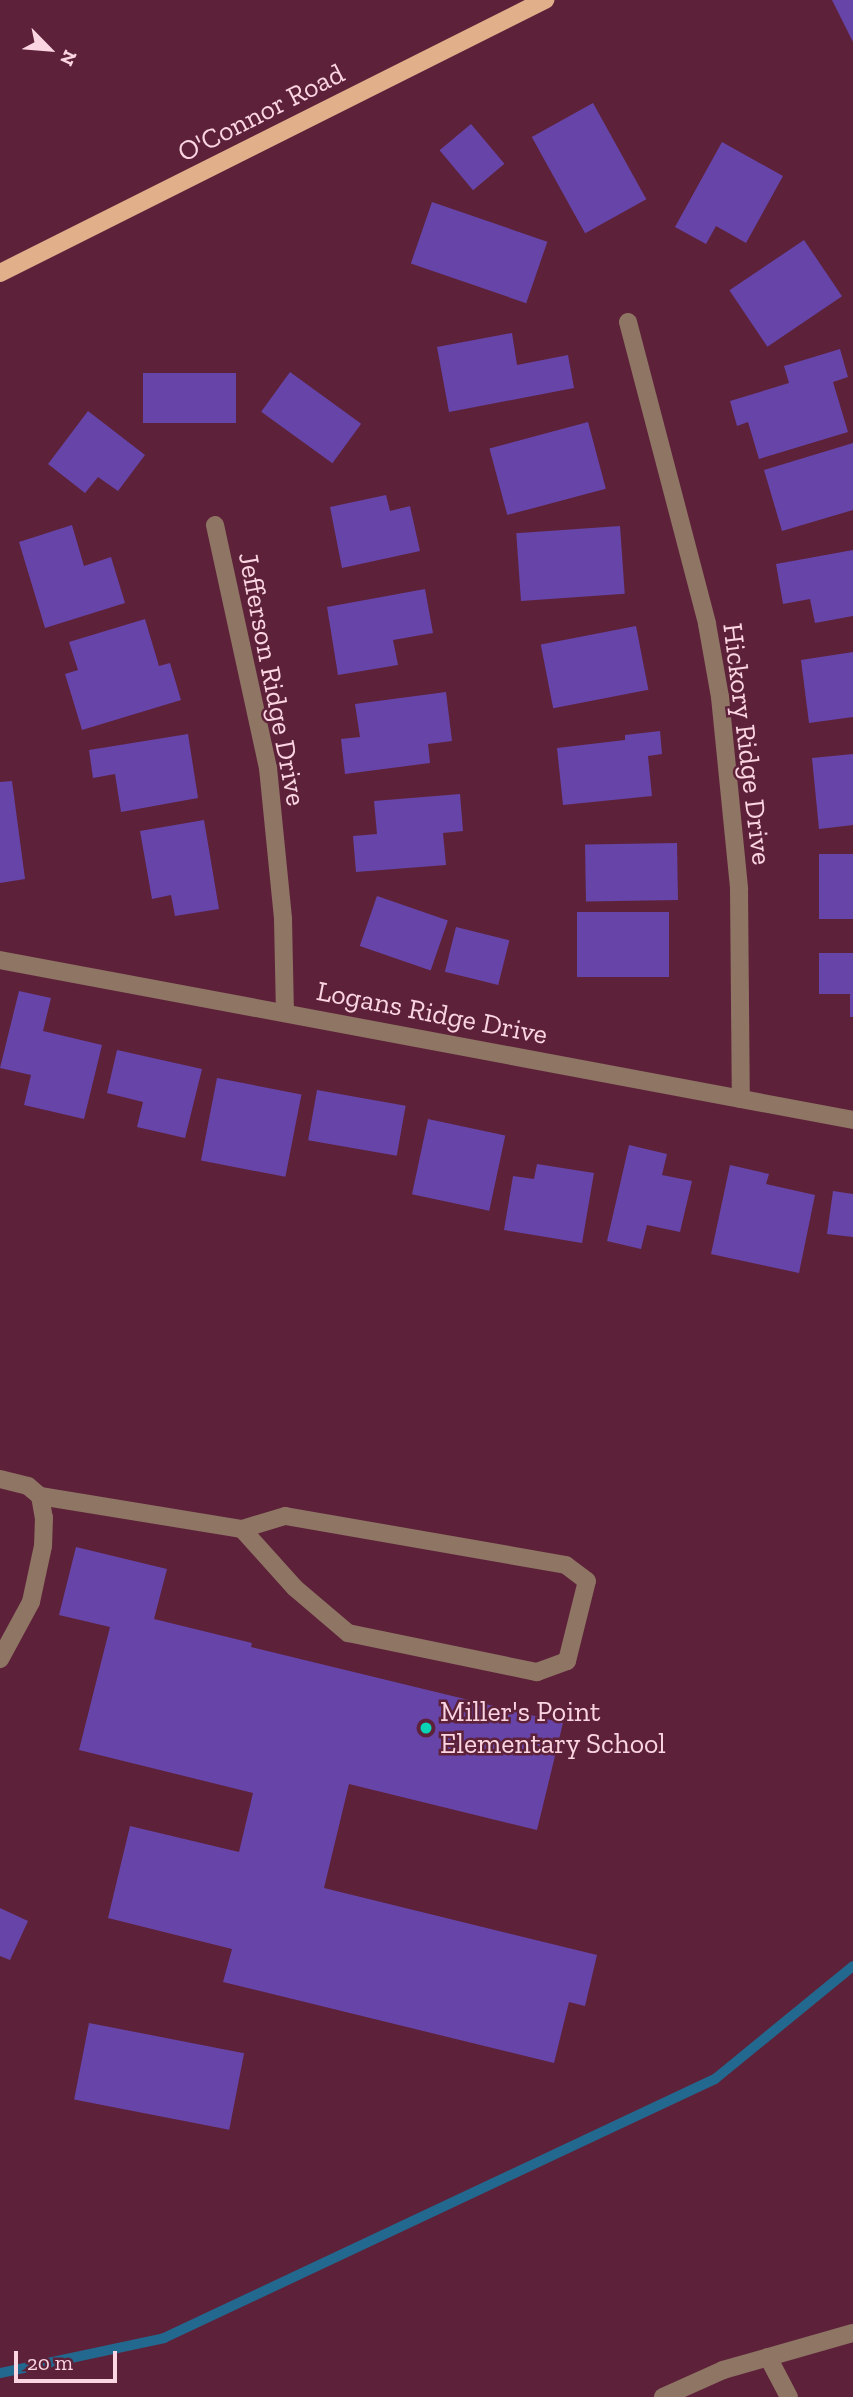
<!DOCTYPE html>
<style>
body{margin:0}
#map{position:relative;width:853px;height:2397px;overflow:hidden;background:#5d223a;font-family:"Zilla Slab",serif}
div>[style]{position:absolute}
.stream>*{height:10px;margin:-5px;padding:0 5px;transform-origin:5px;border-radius:5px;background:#23698f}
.building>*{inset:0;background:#6744a7;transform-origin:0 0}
.minor>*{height:18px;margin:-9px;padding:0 9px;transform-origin:9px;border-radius:9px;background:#8f7564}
.major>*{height:18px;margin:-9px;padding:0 9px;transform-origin:9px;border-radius:9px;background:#e2af8b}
.dots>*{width:19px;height:19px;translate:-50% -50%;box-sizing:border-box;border:4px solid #5d223a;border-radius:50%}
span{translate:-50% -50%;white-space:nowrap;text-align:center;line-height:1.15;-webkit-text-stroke:5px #5d223a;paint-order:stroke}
.street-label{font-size:28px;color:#fbd5e1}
.poi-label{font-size:28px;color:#fbd5e1}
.left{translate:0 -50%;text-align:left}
.north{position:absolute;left:14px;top:14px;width:70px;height:70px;-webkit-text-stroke:5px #5d223a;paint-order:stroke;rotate:115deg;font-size:19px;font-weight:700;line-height:28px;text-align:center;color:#fbd5e1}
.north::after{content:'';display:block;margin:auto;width:24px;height:32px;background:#fbd5e1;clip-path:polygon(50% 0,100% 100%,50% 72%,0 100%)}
.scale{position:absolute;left:14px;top:2351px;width:103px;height:32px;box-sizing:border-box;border:4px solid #fbd5e1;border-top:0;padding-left:9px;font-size:21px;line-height:24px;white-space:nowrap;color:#fbd5e1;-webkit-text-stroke:5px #5d223a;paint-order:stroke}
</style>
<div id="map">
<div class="stream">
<i style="left:0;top:2373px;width:168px;rotate:-12deg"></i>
<i style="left:164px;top:2338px;width:609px;rotate:-25.18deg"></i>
<i style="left:715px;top:2079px;width:178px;rotate:-39.3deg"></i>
</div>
<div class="building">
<i style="clip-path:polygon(832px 0,853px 0,853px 42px)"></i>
<i style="left:593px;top:103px;width:110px;height:70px;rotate:61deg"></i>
<i style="left:471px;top:124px;width:52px;height:41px;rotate:50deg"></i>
<i style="clip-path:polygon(722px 142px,783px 176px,746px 243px,716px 226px,706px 244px,675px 227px)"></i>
<i style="left:432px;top:202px;width:122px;height:65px;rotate:19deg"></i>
<i style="left:804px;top:240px;width:68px;height:90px;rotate:56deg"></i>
<i style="clip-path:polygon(512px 333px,517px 365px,568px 355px,574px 388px,449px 412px,437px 347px)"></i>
<i style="clip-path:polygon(840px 349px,848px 377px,833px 382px,848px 432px,759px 459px,748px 422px,737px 426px,730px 401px,789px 383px,784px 366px)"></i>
<i style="left:290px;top:372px;width:88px;height:49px;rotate:36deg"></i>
<i style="left:143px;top:373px;width:93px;height:50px"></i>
<i style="clip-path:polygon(88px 411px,145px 455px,118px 491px,98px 477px,85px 493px,48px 464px)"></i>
<i style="left:588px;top:422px;width:69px;height:102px;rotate:75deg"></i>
<i style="clip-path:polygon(853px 443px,853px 510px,782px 531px,764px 470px)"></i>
<i style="clip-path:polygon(386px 495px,390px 511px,410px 506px,420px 551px,342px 568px,330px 507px)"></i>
<i style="clip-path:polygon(72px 525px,84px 566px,111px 557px,125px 603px,45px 628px,19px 542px)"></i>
<i style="left:620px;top:526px;width:68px;height:104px;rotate:86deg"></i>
<i style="clip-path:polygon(853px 550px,853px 616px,815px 623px,810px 599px,783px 604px,776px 564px)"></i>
<i style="clip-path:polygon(425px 589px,433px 633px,393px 640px,398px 665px,338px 675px,327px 607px)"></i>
<i style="clip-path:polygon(145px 619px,159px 666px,170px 663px,181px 700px,82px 730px,65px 674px,78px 670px,69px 642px)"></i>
<i style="left:636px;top:626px;width:65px;height:97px;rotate:79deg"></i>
<i style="clip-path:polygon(853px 652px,853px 717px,809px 723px,801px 660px)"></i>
<i style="clip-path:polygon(446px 692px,452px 741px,428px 744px,430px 763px,345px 774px,341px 739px,360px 737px,355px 704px)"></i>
<i style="clip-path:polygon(660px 731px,662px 754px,648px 756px,652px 796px,563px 805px,557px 748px,625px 740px,625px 735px)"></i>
<i style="clip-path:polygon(188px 734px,198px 798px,121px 812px,115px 774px,93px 778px,89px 750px)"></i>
<i style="clip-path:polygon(853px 754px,853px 825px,819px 829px,812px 758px)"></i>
<i style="clip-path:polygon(12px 781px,25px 879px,0 883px,0 782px)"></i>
<i style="clip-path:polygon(460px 794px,463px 831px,443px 833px,446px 865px,356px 872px,353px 836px,377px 834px,374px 801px)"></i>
<i style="clip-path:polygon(204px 820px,219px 909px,175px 916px,171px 895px,152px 899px,140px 831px)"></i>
<i style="left:677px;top:843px;width:57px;height:92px;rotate:89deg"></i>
<i style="left:853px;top:854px;width:65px;height:34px;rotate:90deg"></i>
<i style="left:377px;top:896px;width:75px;height:53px;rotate:19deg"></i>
<i style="left:577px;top:912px;width:92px;height:65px"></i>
<i style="left:456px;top:927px;width:55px;height:46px;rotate:14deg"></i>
<i style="clip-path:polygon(819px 953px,853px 953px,853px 1017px,850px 1017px,850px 994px,819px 994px)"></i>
<i style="clip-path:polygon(19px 991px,51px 998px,43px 1031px,102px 1045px,84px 1119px,24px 1105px,31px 1075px,0 1068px)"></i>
<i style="clip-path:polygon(117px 1050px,202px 1069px,185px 1138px,137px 1127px,143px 1102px,107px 1093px)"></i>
<i style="left:217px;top:1078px;width:86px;height:84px;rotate:11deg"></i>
<i style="left:317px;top:1090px;width:90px;height:51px;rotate:10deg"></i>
<i style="left:428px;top:1119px;width:79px;height:77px;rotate:12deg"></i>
<i style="clip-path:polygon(629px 1145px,667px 1154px,662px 1175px,692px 1181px,680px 1232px,647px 1225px,641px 1249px,607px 1241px)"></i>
<i style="clip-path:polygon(537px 1164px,594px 1173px,582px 1243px,504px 1230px,513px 1176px,534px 1179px)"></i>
<i style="clip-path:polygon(730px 1165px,769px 1174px,766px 1184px,815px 1195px,799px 1273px,711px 1254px)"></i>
<i style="clip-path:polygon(833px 1191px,853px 1194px,853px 1237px,827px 1234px)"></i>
<i style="clip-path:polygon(76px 1547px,167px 1569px,154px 1619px,252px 1643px,251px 1647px,563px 1723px,537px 1830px,349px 1784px,324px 1888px,597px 1955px,585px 2006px,569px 2002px,554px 2063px,223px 1982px,232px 1949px,108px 1918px,130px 1826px,239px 1852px,253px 1793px,79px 1750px,110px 1627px,59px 1615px)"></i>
<i style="clip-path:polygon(0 1908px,28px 1921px,10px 1960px,0 1956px)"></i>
<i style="left:89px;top:2023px;width:158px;height:78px;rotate:11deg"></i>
</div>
<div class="minor">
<i style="left:628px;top:322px;width:312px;rotate:75.3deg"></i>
<i style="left:707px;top:624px;width:74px;rotate:79.9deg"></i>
<i style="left:720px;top:697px;width:193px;rotate:84.3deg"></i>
<i style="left:739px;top:889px;width:210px;rotate:89.5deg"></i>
<i style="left:215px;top:525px;width:249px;rotate:77.7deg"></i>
<i style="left:268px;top:768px;width:152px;rotate:84.3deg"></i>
<i style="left:283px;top:919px;width:92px;rotate:88.8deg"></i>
<i style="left:0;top:960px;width:868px;rotate:10.62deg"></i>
<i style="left:0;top:1479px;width:29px;rotate:14deg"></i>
<i style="left:28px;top:1486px;width:16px;rotate:40deg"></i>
<i style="left:40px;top:1496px;width:22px;rotate:80deg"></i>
<i style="left:44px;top:1518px;width:28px;rotate:92deg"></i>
<i style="left:43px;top:1546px;width:57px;rotate:102.1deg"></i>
<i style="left:31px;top:1602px;width:65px;rotate:118.5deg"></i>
<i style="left:40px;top:1496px;width:205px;rotate:9.3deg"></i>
<i style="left:242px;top:1529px;width:79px;rotate:48.1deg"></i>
<i style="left:295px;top:1588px;width:70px;rotate:40.3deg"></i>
<i style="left:348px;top:1633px;width:193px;rotate:11.7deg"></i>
<i style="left:537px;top:1672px;width:32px;rotate:-20deg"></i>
<i style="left:567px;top:1661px;width:82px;rotate:-76deg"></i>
<i style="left:587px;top:1581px;width:26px;rotate:-143deg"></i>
<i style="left:566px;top:1565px;width:285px;rotate:-170.1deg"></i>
<i style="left:285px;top:1516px;width:45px;rotate:163.2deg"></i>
<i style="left:768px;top:2357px;width:45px;rotate:62.3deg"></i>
<i style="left:663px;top:2397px;width:66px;rotate:-24.2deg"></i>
<i style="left:723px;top:2370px;width:135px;rotate:-15.9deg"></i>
</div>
<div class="major">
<i style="left:0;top:273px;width:610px;rotate:-26.61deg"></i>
</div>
<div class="dots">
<i style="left:426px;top:1728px;background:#09d5b5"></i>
</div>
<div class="street-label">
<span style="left:261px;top:113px;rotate:-27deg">O'Connor Road</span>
<span style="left:272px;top:679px;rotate:79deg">Jefferson Ridge Drive</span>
<span style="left:747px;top:744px;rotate:83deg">Hickory Ridge Drive</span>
<span style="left:432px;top:1013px;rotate:11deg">Logans Ridge Drive</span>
</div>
<div class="poi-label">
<span class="left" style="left:440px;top:1728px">Miller's Point<br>Elementary School</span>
</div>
<div class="north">N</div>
<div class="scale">20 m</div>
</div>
